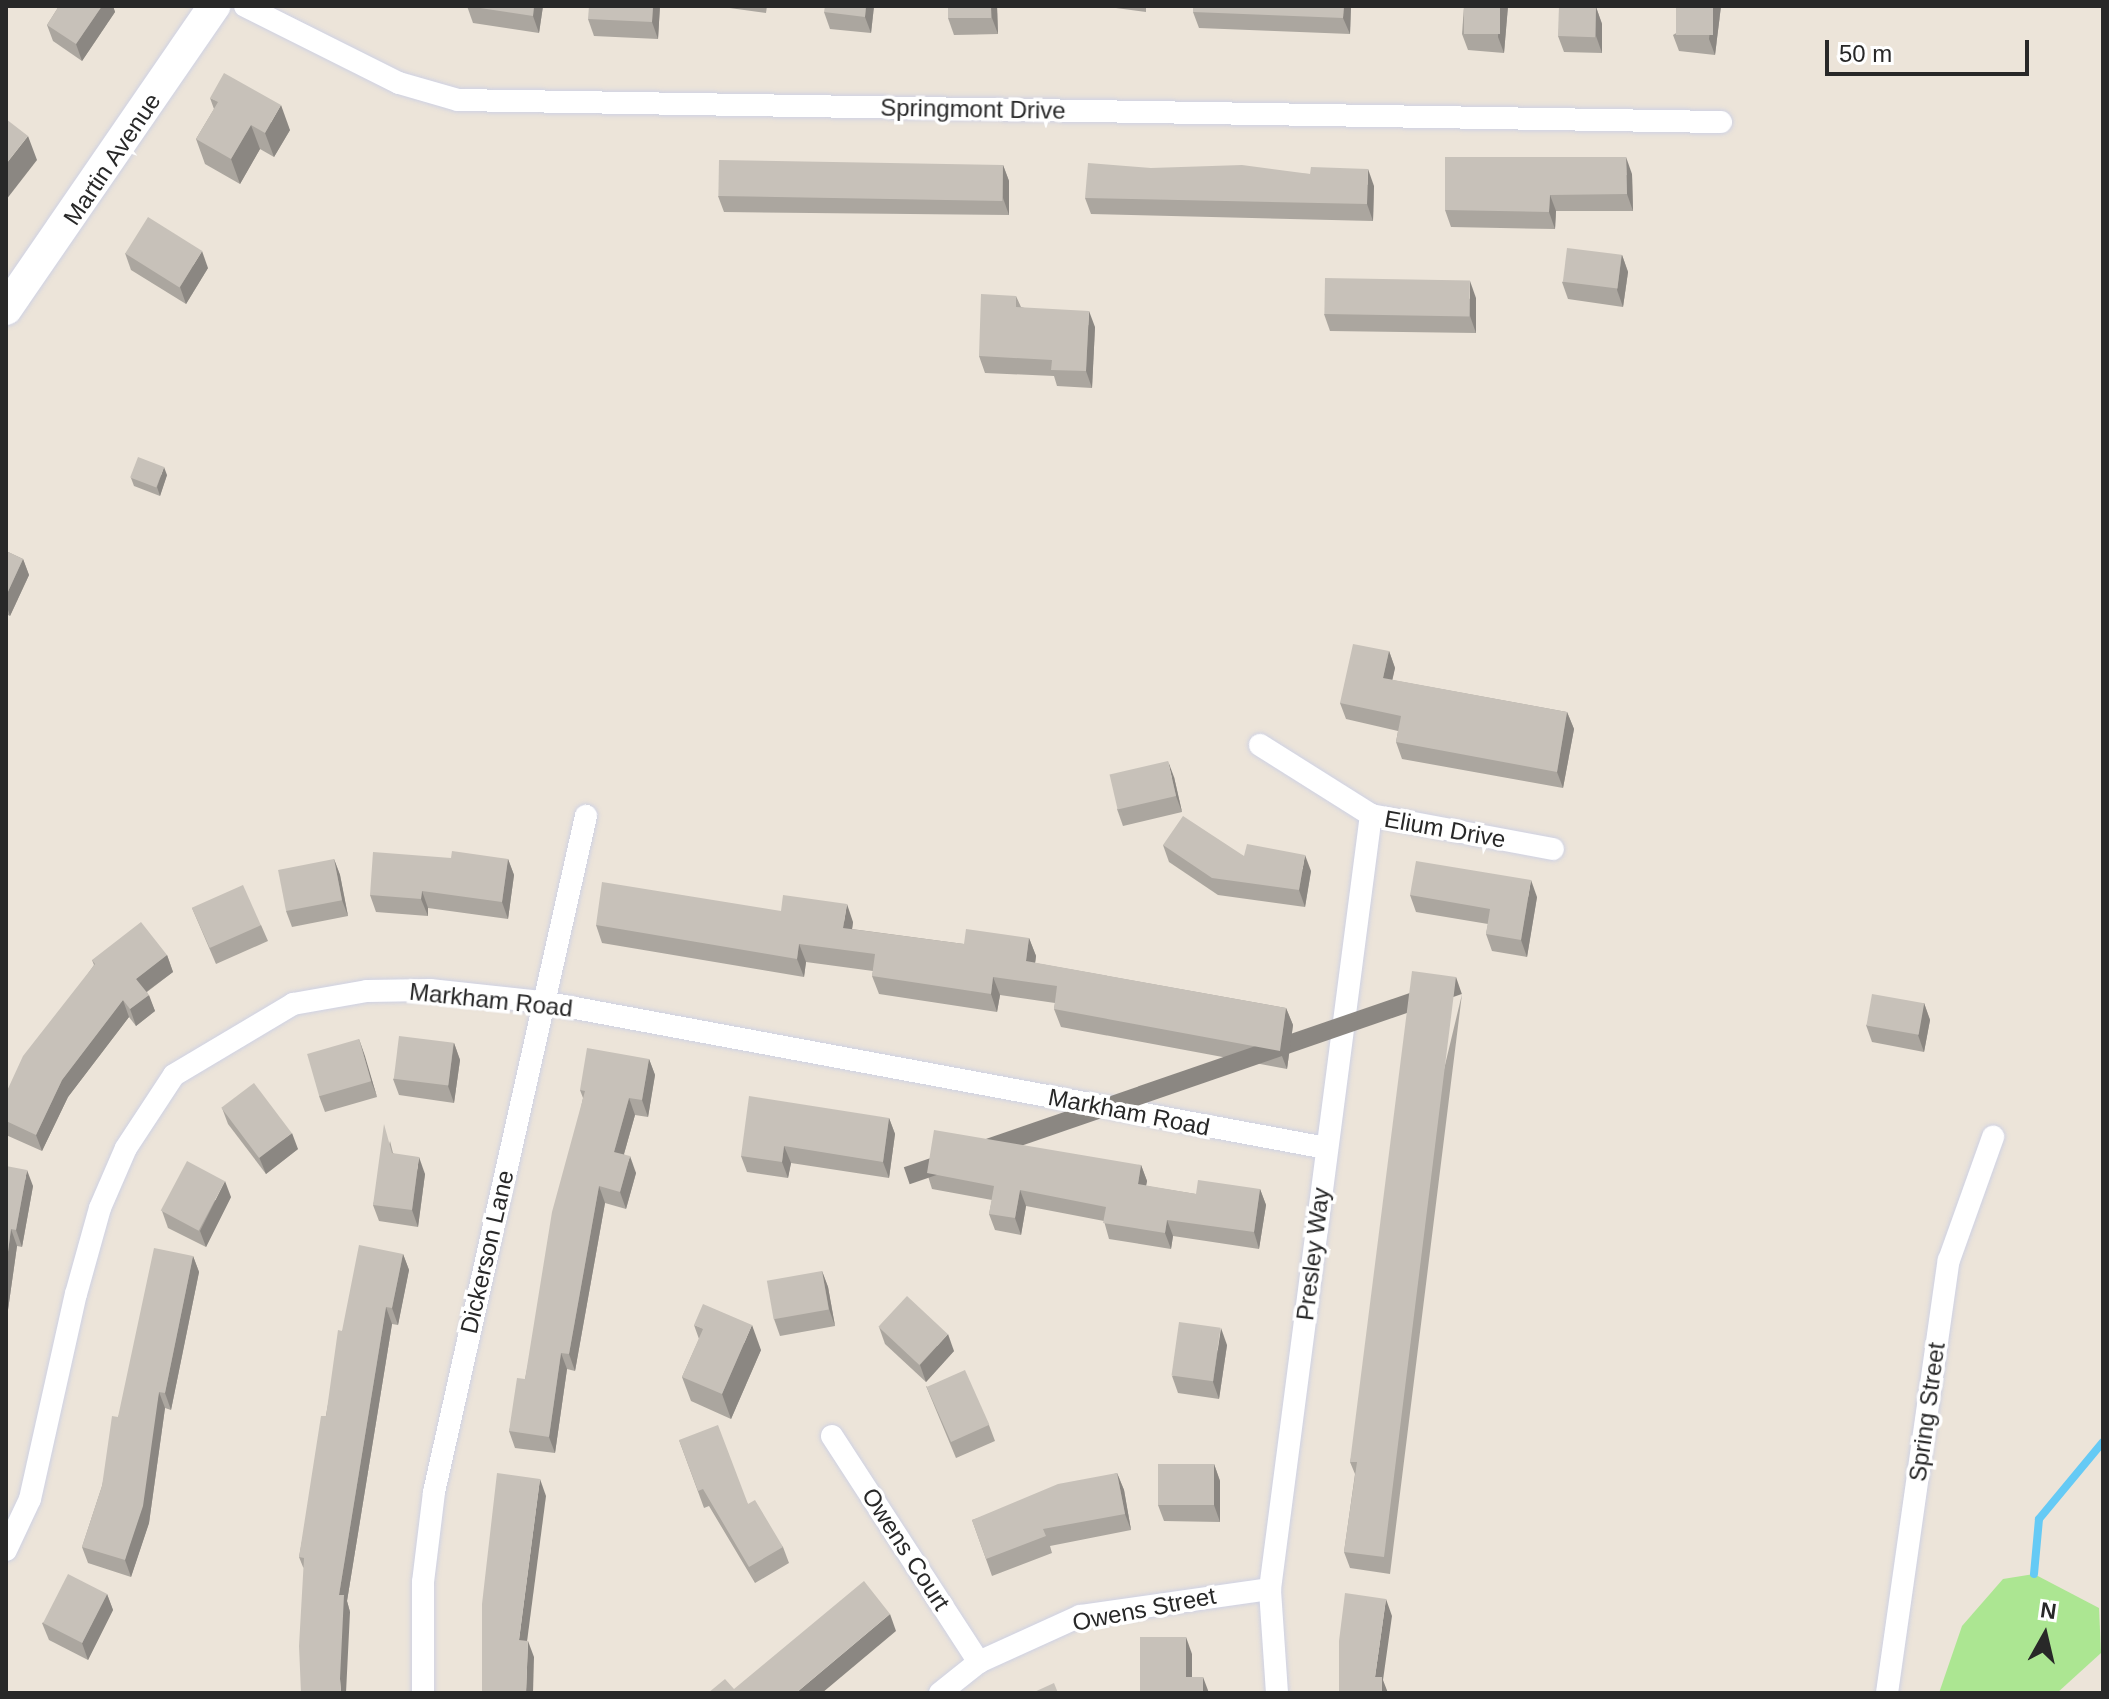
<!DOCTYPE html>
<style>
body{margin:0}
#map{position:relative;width:2109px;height:1699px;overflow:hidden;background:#ece4d9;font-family:Helvetica,sans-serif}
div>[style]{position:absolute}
.green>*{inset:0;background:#ace692}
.stream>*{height:8px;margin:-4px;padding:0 4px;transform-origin:4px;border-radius:4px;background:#65caf5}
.roads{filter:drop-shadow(0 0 2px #ced1e3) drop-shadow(0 0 2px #ced1e3)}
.street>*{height:22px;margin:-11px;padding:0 11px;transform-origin:11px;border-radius:11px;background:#fff}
.secondary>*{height:32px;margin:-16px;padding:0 16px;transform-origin:16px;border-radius:16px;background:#fff}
.wall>*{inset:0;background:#aba69f}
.shaded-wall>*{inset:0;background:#8b8782;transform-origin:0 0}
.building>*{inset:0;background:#c7c1b9;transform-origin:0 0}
span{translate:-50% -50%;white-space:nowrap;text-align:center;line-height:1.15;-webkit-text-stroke:7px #fff;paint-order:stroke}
.street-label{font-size:24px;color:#282828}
.frame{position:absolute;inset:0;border:8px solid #282828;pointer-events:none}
.north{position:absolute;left:2005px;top:1595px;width:80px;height:80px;-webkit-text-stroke:6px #fff;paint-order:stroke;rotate:8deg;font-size:22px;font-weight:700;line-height:32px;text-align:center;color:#282828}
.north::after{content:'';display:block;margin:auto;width:28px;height:36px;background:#282828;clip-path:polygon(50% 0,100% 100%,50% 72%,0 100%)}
.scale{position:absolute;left:1825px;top:40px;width:204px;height:36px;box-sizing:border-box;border:4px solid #282828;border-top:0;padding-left:10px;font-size:24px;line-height:28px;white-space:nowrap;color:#282828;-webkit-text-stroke:6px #fff;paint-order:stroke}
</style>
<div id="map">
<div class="green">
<i style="clip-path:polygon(2034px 1574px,2099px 1608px,2101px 1653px,2057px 1693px,1939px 1693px,1962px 1626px,2003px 1579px)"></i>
</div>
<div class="stream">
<i style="left:2034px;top:1574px;width:55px;rotate:-84.8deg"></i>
<i style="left:2039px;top:1519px;width:100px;rotate:-50.3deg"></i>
</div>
<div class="roads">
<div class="street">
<i style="left:245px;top:6px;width:172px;rotate:26.6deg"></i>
<i style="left:399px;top:83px;width:61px;rotate:16.1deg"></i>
<i style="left:458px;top:100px;width:1263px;rotate:1deg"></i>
<i style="left:1260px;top:745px;width:131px;rotate:32.2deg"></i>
<i style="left:1371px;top:815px;width:185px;rotate:10.6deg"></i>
<i style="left:832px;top:1436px;width:270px;rotate:57deg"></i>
<i style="left:6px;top:1550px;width:56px;rotate:-64.8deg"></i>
<i style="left:30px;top:1499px;width:210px;rotate:-77.4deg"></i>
<i style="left:76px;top:1294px;width:89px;rotate:-74.4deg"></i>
<i style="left:100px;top:1208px;width:65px;rotate:-66.6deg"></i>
<i style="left:126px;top:1148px;width:87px;rotate:-56.7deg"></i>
<i style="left:174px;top:1075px;width:139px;rotate:-30.8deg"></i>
<i style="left:293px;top:1004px;width:75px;rotate:-10deg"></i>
<i style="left:367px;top:991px;width:63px;rotate:-0.9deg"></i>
<i style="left:430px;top:990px;width:114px;rotate:6.1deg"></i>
<i style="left:543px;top:1002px;width:796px;rotate:10.56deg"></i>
<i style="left:423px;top:1693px;width:111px;rotate:-90deg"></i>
<i style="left:423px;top:1582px;width:91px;rotate:-83deg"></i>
<i style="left:434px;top:1492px;width:693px;rotate:-77.33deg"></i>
<i style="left:940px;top:1693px;width:50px;rotate:-38.5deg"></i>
<i style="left:979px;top:1662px;width:111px;rotate:-24.5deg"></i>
<i style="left:1080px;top:1616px;width:192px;rotate:-8.1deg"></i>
<i style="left:1277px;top:1693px;width:104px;rotate:-93.9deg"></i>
<i style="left:1270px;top:1589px;width:781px;rotate:-82.57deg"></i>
<i style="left:1887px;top:1693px;width:437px;rotate:-81.9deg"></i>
<i style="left:1949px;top:1260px;width:131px;rotate:-70.3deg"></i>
</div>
<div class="secondary">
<i style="left:6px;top:309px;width:368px;rotate:-55.5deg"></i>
</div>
</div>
<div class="wall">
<i style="clip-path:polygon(59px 6px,113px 6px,115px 12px,82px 61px,53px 41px,47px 25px)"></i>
<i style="clip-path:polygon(467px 6px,543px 6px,539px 33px,473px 23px)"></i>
<i style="clip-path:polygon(660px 6px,658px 39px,594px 36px,588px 19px)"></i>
<i style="clip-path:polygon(715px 6px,767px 6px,766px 13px)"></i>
<i style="clip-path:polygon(874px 6px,871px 33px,830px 29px,824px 12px)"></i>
<i style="clip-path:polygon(997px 6px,998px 34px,954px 35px,948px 18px)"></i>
<i style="clip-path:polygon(1101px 6px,1146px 6px,1146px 12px)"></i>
<i style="clip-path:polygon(1351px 6px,1350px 34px,1199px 28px,1193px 12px)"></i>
<i style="clip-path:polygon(1464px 6px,1508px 6px,1504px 53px,1468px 50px,1462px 34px)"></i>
<i style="clip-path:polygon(1721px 6px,1715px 55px,1679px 51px,1673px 35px)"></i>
<i style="clip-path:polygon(1596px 7px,1602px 24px,1602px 53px,1564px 52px,1558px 36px)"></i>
<i style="clip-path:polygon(210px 98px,290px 130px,274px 157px,260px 149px,240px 184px,205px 164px,196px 139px,214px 109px)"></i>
<i style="clip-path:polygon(1003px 165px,1009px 181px,1009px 215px,724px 212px,718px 196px)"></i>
<i style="clip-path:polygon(1151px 168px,1310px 174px,1374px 186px,1373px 221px,1091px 214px,1085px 198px)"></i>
<i style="clip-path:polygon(1632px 174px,1633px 211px,1556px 211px,1555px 229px,1451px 227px,1445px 210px)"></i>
<i style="clip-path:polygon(125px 253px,208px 268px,186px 304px,131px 270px)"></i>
<i style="clip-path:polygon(1622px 255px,1628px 272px,1623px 307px,1568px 299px,1562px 282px)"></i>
<i style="clip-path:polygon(1016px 296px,1021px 307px,1095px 327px,1092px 388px,1057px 386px,1054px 376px,985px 373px,979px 356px)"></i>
<i style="clip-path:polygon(1476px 298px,1476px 333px,1330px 331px,1324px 314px)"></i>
<i style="clip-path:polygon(167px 475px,160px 496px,134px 486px,131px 478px)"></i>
<i style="clip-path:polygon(6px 551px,23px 559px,29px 575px,10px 616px,6px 614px)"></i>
<i style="clip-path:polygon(1389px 651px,1395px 668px,1392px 680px,1567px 712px,1574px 729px,1563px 788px,1402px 759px,1396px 742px,1398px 731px,1346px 719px,1340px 703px)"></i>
<i style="clip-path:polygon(1174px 777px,1182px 812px,1123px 826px,1117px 809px)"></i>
<i style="clip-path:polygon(1163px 845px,1244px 856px,1311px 871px,1305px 907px,1218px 895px,1169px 862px)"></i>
<i style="clip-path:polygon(451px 858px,508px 859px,514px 875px,508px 919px,428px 908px,428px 916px,376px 912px,370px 895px)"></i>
<i style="clip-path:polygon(334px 859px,340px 875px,348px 916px,292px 927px,286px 911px)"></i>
<i style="clip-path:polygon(1410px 895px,1537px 897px,1527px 957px,1492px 951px,1486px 934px,1488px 924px,1416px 912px)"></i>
<i style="clip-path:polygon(192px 908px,261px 925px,268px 941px,216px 964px)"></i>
<i style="clip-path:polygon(853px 922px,852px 929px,964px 944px,1029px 938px,1036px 956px,1035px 963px,1286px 1008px,1293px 1025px,1287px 1069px,1061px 1027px,1054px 1009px,1055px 1003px,1000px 995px,997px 1012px,879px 994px,872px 976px,873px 971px,806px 962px,804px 977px,602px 943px,596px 925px)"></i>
<i style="clip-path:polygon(167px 955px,173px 972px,147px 992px,155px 1011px,136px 1026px,129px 1017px,68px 1097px,42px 1151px,6px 1135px,6px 1093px,94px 965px,92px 960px)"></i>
<i style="clip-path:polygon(1462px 994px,1390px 1574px,1350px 1568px,1344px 1552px,1355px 1474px,1350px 1462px)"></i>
<i style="clip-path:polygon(1924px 1003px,1930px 1020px,1924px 1052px,1872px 1042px,1866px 1025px)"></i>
<i style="clip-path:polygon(359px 1039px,377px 1097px,325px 1112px,319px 1096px)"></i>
<i style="clip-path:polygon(454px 1043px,460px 1060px,454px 1103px,399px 1095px,393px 1079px)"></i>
<i style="clip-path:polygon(649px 1059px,655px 1075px,648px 1117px,635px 1115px,624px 1154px,636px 1173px,626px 1209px,605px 1203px,575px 1371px,567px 1369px,555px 1453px,515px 1448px,509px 1431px,525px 1379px,583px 1098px,580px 1090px)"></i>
<i style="clip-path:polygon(222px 1108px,298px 1149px,266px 1174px,228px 1124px)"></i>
<i style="clip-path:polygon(889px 1118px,895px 1134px,889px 1178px,791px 1163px,788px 1178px,747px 1172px,741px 1156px)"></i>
<i style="clip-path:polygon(390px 1141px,393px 1153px,425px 1174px,418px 1227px,379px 1221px,373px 1205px)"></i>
<i style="clip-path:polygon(1141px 1165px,1147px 1181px,1146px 1186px,1196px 1194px,1260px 1189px,1266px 1205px,1259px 1249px,1173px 1236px,1171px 1249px,1109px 1239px,1104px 1221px,1026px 1206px,1021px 1235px,995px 1230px,989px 1214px,992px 1200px,932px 1189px,927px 1173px)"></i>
<i style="clip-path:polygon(6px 1166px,33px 1186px,22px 1247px,17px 1246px,6px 1324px)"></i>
<i style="clip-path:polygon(231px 1197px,206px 1247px,168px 1228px,162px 1211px)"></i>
<i style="clip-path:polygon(403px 1254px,409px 1270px,398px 1325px,392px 1324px,347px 1601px,350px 1612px,303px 1567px,299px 1557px,342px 1331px)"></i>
<i style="clip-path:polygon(193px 1256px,199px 1272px,171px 1410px,165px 1408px,149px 1523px,131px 1577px,88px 1563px,82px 1547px,102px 1486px,118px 1417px)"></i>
<i style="clip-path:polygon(822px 1271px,828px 1287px,835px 1326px,780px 1336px,774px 1319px)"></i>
<i style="clip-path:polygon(694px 1325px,761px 1350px,731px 1419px,691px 1401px,682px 1377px,699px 1339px)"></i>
<i style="clip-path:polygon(879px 1327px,954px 1351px,926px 1382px,885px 1344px)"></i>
<i style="clip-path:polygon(1227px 1345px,1219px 1399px,1178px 1393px,1172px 1376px)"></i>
<i style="clip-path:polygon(926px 1386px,989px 1425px,995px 1441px,956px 1458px)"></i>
<i style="clip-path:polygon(679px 1440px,748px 1504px,783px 1547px,789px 1563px,755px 1583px,709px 1506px,704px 1508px)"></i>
<i style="clip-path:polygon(1214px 1464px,1220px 1481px,1220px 1522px,1164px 1521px,1158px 1505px)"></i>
<i style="clip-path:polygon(1117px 1473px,1124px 1490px,1131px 1530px,1050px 1546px,1052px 1553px,992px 1576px,972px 1520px)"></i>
<i style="clip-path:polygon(107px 1594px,113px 1610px,88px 1660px,49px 1640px,42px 1623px)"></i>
</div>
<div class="shaded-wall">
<i style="clip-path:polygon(102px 6px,113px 6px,115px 12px,82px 61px,76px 44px)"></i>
<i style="clip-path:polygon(534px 6px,543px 6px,539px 33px,533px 16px)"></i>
<i style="clip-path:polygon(653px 6px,660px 6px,658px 39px,652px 22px)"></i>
<i style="clip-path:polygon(866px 6px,874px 6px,871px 33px,865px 17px)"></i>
<i style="clip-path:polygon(991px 6px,997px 6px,998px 34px,992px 18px)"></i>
<i style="clip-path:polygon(1344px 6px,1351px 6px,1350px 34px,1343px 18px)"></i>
<i style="clip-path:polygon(1500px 6px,1508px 6px,1504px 53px,1498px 37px)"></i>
<i style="clip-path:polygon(1713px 6px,1721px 6px,1715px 55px,1709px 39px)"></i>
<i style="clip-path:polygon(1596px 7px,1602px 24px,1602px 53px,1596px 36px)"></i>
<i style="clip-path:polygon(281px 105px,290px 130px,274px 157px,265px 133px)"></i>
<i style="clip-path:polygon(251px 125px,260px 149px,240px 184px,231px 159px)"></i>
<i style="clip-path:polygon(28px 136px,37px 160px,6px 200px,6px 164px)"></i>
<i style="clip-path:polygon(1626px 157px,1632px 174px,1633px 211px,1627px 194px)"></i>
<i style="clip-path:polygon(1003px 165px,1009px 181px,1009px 215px,1003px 198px)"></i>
<i style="clip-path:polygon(1368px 169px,1374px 186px,1373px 221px,1367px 204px)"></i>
<i style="clip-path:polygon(1550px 195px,1556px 211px,1555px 229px,1549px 212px)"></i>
<i style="clip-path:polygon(202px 251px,208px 268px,186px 304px,180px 287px)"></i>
<i style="clip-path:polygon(1622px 255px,1628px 272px,1623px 307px,1617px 290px)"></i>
<i style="clip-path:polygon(1470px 281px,1476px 298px,1476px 333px,1470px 316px)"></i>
<i style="clip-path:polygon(1089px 311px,1095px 327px,1092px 388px,1086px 371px)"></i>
<i style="clip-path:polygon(164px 467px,167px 475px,160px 496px,157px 487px)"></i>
<i style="clip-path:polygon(23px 559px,29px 575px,10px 616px,6px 604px,6px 596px)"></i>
<i style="clip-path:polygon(1389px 651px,1395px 668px,1389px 695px,1383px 678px)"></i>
<i style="clip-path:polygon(1567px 712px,1574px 729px,1563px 788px,1557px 772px)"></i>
<i style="clip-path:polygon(1168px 761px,1174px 777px,1182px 812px,1176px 796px)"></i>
<i style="clip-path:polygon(1305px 855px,1311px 871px,1305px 907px,1299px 890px)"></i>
<i style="clip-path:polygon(334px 859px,340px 875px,348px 916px,342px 900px)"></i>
<i style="clip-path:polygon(508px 859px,514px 875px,508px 919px,502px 902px)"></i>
<i style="clip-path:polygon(1531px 880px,1537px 897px,1527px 957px,1521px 940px)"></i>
<i style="clip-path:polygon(422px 891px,428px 908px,428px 916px,421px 899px)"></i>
<i style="clip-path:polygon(847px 904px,853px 922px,850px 945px,843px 928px)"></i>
<i style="clip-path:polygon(1029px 938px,1036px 956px,1033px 979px,1026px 961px)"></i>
<i style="clip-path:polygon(799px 944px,806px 962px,804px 977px,797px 959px)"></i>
<i style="clip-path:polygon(167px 955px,173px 972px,142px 995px,136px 979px)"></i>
<i style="clip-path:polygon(993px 977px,1000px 995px,997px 1012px,991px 994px)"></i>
<i style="left:1456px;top:977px;width:18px;height:584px;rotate:71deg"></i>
<i style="clip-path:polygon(149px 995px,155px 1011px,136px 1026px,130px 1009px)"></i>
<i style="clip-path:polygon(123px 1000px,129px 1017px,68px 1097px,42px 1151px,36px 1135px,62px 1080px)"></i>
<i style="clip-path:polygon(1924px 1003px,1930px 1020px,1924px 1052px,1918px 1035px)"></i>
<i style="clip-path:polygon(1286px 1008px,1293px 1025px,1287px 1069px,1280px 1051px)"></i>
<i style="clip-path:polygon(359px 1039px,365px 1056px,377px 1097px,371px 1081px)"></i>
<i style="clip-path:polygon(454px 1043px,460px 1060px,454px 1103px,448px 1086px)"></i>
<i style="clip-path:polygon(649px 1059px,655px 1075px,648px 1117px,642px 1100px)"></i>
<i style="clip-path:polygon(629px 1098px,635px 1115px,620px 1168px,614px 1152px)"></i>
<i style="clip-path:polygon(889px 1118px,895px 1134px,889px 1178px,883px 1162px)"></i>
<i style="clip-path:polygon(292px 1133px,298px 1149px,266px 1174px,259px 1157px)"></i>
<i style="clip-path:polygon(784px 1146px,791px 1163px,788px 1178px,782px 1162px)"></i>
<i style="clip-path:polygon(630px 1156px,636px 1173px,626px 1209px,620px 1192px)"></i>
<i style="clip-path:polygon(419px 1157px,425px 1174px,418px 1227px,412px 1210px)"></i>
<i style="clip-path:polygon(1141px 1165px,1147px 1181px,1143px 1200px,1138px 1184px)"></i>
<i style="clip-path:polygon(27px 1170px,33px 1186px,22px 1247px,16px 1230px)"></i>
<i style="clip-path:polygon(225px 1181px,231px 1197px,206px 1247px,200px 1231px)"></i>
<i style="clip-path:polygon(599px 1186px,605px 1203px,575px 1371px,569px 1354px)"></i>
<i style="clip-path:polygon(1260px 1189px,1266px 1205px,1259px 1249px,1254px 1232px)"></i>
<i style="clip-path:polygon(1020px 1190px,1026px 1206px,1021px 1235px,1015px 1218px)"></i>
<i style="clip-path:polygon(1167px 1220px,1173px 1236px,1171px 1249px,1165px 1233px)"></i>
<i style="clip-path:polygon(11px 1229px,17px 1246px,6px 1324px,6px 1267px)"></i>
<i style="clip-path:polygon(403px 1254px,409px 1270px,398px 1325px,392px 1308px)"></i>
<i style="clip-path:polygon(193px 1256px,199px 1272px,171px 1410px,165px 1393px)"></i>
<i style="clip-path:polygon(822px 1271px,828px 1287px,835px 1326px,829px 1309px)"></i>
<i style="clip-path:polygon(386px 1307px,392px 1324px,347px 1601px,350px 1612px,346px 1693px,341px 1693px,340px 1679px,339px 1595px)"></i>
<i style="clip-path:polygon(752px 1325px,761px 1350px,731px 1419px,722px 1394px)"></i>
<i style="clip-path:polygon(1221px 1328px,1227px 1345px,1219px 1399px,1213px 1382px)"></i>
<i style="clip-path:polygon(948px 1334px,954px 1351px,926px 1382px,920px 1365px)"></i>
<i style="clip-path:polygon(561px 1353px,567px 1369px,555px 1453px,549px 1437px)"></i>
<i style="clip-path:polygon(159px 1392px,165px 1408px,149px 1523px,131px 1577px,125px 1560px)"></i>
<i style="clip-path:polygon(1214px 1464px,1220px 1481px,1220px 1522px,1214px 1505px)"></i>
<i style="clip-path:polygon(1117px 1473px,1124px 1490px,1131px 1530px,1125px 1514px)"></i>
<i style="clip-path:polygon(540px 1479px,546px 1496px,525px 1657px,519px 1640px)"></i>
<i style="clip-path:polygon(107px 1594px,113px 1610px,88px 1660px,82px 1643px)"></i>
<i style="clip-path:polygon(1386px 1599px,1392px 1616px,1383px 1680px,1388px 1693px,1382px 1693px,1375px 1677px)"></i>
<i style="clip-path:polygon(890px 1614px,896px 1631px,822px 1693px,796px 1693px)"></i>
<i style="clip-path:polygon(1186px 1637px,1192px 1654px,1192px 1693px,1186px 1677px)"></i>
<i style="clip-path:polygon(528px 1641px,534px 1657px,533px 1693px,526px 1693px)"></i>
<i style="clip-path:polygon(1203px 1677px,1209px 1693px,1203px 1693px)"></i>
</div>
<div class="building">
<i style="clip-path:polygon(59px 6px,102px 6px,76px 44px,47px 25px)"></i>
<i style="clip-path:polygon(467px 6px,534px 6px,533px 16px)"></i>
<i style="clip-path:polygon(589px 6px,653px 6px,652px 22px,588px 19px)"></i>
<i style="clip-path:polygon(825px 6px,866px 6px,865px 17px,824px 12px)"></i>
<i style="left:948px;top:6px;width:43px;height:12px"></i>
<i style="clip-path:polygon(1193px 6px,1344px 6px,1343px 18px,1193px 12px)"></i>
<i style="left:1464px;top:6px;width:36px;height:28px"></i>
<i style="left:1559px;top:6px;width:37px;height:30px;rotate:2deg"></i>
<i style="left:1676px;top:6px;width:37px;height:29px"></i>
<i style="clip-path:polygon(224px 73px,281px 105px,265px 133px,251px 125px,231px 159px,196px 139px,218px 102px,210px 98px)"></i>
<i style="clip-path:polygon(6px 119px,28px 136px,6px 164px)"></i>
<i style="clip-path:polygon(1445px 157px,1626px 157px,1627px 194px,1550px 195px,1549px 212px,1445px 210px)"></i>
<i style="left:719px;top:160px;width:284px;height:36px;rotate:1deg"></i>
<i style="clip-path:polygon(1088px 163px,1151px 168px,1242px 165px,1310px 174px,1311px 167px,1368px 169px,1367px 204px,1085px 198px)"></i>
<i style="left:148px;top:217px;width:64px;height:43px;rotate:32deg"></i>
<i style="left:1567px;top:248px;width:55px;height:34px;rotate:7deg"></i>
<i style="left:1325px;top:278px;width:145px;height:36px;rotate:1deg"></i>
<i style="clip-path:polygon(981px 294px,1016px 296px,1016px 307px,1089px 311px,1086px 371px,1051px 370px,1052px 360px,979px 356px)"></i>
<i style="left:138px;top:457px;width:28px;height:22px;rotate:21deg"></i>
<i style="clip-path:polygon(6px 551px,23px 559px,6px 596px)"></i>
<i style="clip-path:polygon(1353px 644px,1389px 651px,1383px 678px,1567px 712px,1557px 772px,1396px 742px,1401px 716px,1340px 703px)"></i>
<i style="left:1168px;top:761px;width:36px;height:60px;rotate:77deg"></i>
<i style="clip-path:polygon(1183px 816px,1244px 856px,1247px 844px,1305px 855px,1299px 890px,1212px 878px,1163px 845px)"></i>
<i style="clip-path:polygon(452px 851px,508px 859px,502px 902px,422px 891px,421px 899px,370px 895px,373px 852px,451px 858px)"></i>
<i style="left:334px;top:859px;width:42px;height:57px;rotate:79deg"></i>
<i style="clip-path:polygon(1416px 861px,1531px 880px,1521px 940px,1486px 934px,1490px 909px,1410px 895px)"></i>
<i style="clip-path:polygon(602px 882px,781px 911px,783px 895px,847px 904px,843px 928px,964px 944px,966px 929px,1029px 938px,1026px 961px,1286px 1008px,1280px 1051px,1054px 1009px,1057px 986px,993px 977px,991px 994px,872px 976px,875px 954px,799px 944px,797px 959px,596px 925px)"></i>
<i style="left:243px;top:885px;width:44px;height:56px;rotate:66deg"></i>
<i style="clip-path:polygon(141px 922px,167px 955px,136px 979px,149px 995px,130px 1009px,123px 1000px,62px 1080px,36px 1135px,6px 1121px,6px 1093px,23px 1056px,95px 964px,92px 960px)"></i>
<i style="clip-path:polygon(1412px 971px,1456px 977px,1384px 1557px,1344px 1552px,1357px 1462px,1350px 1462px)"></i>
<i style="left:1872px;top:994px;width:53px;height:32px;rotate:10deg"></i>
<i style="left:399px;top:1036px;width:55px;height:43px;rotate:7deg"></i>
<i style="left:359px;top:1039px;width:44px;height:54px;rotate:74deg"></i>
<i style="clip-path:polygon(587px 1048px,649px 1059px,642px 1100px,629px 1098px,614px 1152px,630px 1156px,620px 1192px,599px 1186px,569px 1354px,561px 1353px,549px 1437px,509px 1431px,517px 1378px,525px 1379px,552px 1212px,585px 1091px,580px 1090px)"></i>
<i style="left:254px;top:1083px;width:63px;height:41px;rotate:53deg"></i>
<i style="clip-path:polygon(749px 1096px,889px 1118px,883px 1162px,784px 1146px,782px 1162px,741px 1156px)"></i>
<i style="clip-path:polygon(384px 1124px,392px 1153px,419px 1157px,412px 1210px,373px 1205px)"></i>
<i style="clip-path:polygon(934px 1130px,1141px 1165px,1138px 1184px,1196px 1194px,1198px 1180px,1260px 1189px,1254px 1232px,1167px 1220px,1165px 1233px,1103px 1223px,1106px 1207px,1020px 1190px,1015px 1218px,989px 1214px,994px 1186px,927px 1173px)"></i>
<i style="left:187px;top:1161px;width:43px;height:56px;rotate:28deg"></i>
<i style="clip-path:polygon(6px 1166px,27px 1170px,16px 1230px,11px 1229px,6px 1267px)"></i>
<i style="clip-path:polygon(359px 1245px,403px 1254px,392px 1308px,386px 1307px,339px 1595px,344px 1595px,340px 1679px,341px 1693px,301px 1693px,299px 1646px,304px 1558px,299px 1557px,321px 1416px,326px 1416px,338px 1330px,342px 1331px)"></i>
<i style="clip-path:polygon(154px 1248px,193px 1256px,165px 1393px,159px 1392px,143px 1506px,125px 1560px,82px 1547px,102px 1486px,112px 1416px,118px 1417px)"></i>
<i style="left:822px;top:1271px;width:39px;height:56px;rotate:80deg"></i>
<i style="left:907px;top:1296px;width:56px;height:42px;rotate:43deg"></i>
<i style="clip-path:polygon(703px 1304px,752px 1325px,722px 1394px,682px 1377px,703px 1329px,694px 1325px)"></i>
<i style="left:1179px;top:1322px;width:42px;height:54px;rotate:8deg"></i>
<i style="left:965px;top:1370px;width:60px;height:42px;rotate:66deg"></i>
<i style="clip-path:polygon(718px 1425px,748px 1504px,755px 1500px,783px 1547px,749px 1567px,703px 1489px,698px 1491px,679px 1440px)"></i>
<i style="left:1158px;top:1464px;width:56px;height:41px"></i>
<i style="clip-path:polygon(497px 1473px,540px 1479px,519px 1640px,528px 1641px,526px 1693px,482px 1693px,482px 1604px)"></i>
<i style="clip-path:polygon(1117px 1473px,1125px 1514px,1043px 1529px,1046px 1536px,986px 1559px,972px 1520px,1058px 1484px)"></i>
<i style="left:68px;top:1574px;width:44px;height:55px;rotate:27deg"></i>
<i style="clip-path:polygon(864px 1581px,890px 1614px,796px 1693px,708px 1693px,725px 1679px,734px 1689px)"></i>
<i style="clip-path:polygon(1345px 1593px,1386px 1599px,1375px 1677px,1382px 1677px,1382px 1693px,1339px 1693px,1339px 1641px)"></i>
<i style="clip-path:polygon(1140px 1637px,1186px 1637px,1186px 1677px,1203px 1677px,1203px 1693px,1140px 1693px)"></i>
<i style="clip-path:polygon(1054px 1683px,1058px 1693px,1032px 1693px)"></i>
</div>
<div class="street-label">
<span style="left:973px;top:109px;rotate:1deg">Springmont Drive</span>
<span style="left:112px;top:159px;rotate:-56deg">Martin Avenue</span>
<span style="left:1445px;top:829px;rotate:10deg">Elium Drive</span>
<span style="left:491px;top:1000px;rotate:6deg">Markham Road</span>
<span style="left:1129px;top:1112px;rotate:11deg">Markham Road</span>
<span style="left:487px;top:1252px;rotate:-77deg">Dickerson Lane</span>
<span style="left:1313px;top:1254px;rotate:-83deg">Presley Way</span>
<span style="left:1927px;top:1412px;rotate:-82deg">Spring Street</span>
<span style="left:906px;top:1549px;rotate:57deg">Owens Court</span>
<span style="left:1144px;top:1609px;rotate:-11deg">Owens Street</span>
</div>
<div class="frame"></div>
<div class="north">N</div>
<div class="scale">50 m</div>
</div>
